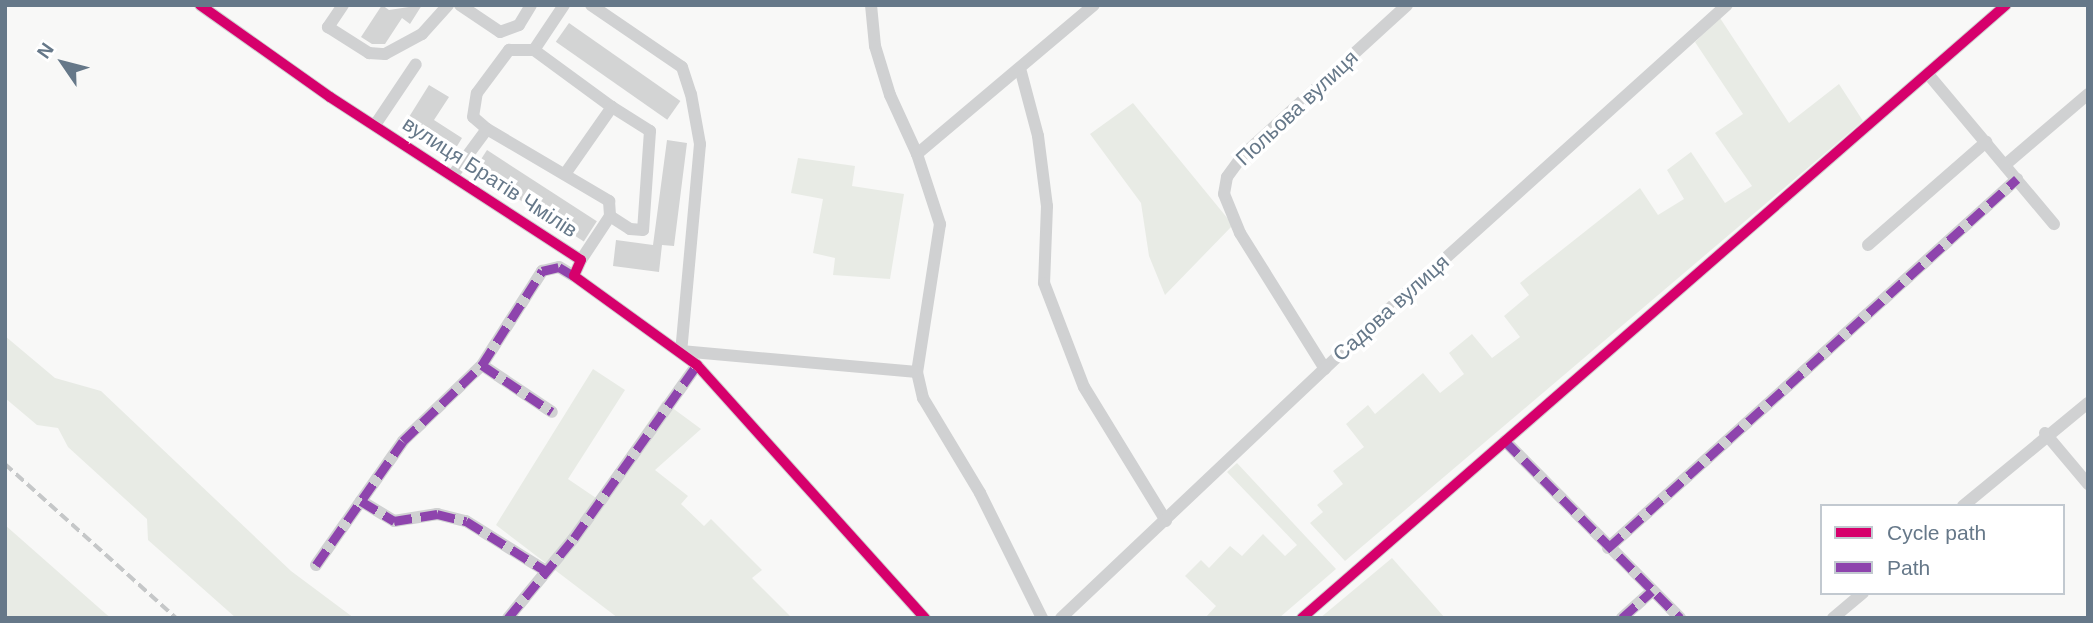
<!DOCTYPE html>
<meta charset="utf-8">
<style>
body{margin:0}
#map{position:relative;width:2093px;height:623px;overflow:hidden;background:#f8f8f7;font-family:Arial,sans-serif}
div>[style]{position:absolute}
.green>*{inset:0;background:#e8ebe5}
.building>*{inset:0;background:#d3d4d4;transform-origin:0 0}
.minor>*{height:12px;margin:-6px;padding:0 6px;transform-origin:6px;border-radius:6px;background:#d0d1d2}
.rail>*{height:3.5px;margin-top:-1.75px;transform-origin:0;background:repeating-linear-gradient(90deg,#c5c7c8 0 10px,transparent 0 15px)}
.quiet>*{height:9px;margin-top:-4.5px;transform-origin:0;background:repeating-linear-gradient(90deg,#8e44ad 0 18px,transparent 0 27px)}
.cycleway>*{height:10px;margin:-5px;padding:0 5px;transform-origin:5px;border-radius:5px;background:#d6006c}
span{translate:-50% -50%;white-space:nowrap;text-align:center;line-height:1.15;-webkit-text-stroke:7px #fff;paint-order:stroke}
.street-label{font-size:21px;color:#667889}
.frame{position:absolute;inset:0;border:7px solid #667889;pointer-events:none}
.legend{position:absolute;left:1820px;top:504px;width:245px;height:91px;box-sizing:border-box;background:#fff;border:2px solid #c2c9d0;margin:0;padding:9px 12px;list-style:none;font-size:21px;color:#667889}
.legend li{display:flex;align-items:center;gap:14px;height:35px}
.legend b{width:35px;border:2px solid #c2c9d0}
.north{position:absolute;left:28px;top:28px;width:70px;height:70px;-webkit-text-stroke:5px #fff;paint-order:stroke;rotate:305deg;font-size:19px;font-weight:700;line-height:28px;text-align:center;color:#667889}
.north::after{content:'';display:block;margin:auto;width:24px;height:32px;background:#667889;clip-path:polygon(50% 0,100% 100%,50% 72%,0 100%)}
</style>
<div id="map">
<div class="green">
<i style="clip-path:polygon(1720px 18px,1789px 123px,1839px 84px,1863px 121px,1345px 561px,1310px 523px,1323px 512px,1317px 505px,1343px 484px,1333px 471px,1364px 447px,1346px 424px,1368px 405px,1375px 414px,1423px 373px,1440px 393px,1464px 374px,1449px 353px,1472px 334px,1492px 358px,1520px 337px,1504px 316px,1529px 295px,1520px 283px,1640px 188px,1658px 215px,1684px 199px,1667px 170px,1691px 152px,1725px 203px,1752px 186px,1715px 133px,1743px 114px,1695px 42px)"></i>
<i style="clip-path:polygon(1133px 103px,1233px 225px,1165px 295px,1149px 256px,1141px 203px,1090px 134px)"></i>
<i style="clip-path:polygon(798px 158px,855px 166px,852px 186px,904px 194px,890px 279px,833px 275px,835px 258px,813px 253px,823px 199px,791px 193px)"></i>
<i style="clip-path:polygon(5px 336px,55px 378px,101px 391px,291px 571px,354px 618px,236px 618px,148px 540px,147px 519px,68px 447px,58px 428px,37px 425px,5px 398px)"></i>
<i style="clip-path:polygon(593px 369px,625px 390px,568px 479px,596px 498px,663px 401px,701px 429px,655px 470px,688px 496px,681px 504px,704px 526px,711px 519px,762px 570px,752px 578px,792px 618px,618px 618px,496px 525px)"></i>
<i style="clip-path:polygon(1237px 463px,1336px 569px,1279px 618px,1205px 618px,1216px 606px,1185px 576px,1201px 560px,1209px 568px,1230px 546px,1242px 556px,1263px 534px,1285px 556px,1297px 545px,1227px 472px)"></i>
<i style="clip-path:polygon(5px 525px,106px 614px,111px 618px,5px 618px)"></i>
<i style="clip-path:polygon(1392px 558px,1445px 618px,1320px 618px)"></i>
</div>
<div class="building">
<i style="clip-path:polygon(382px 5px,389px 10px,422px 5px,410px 24px,402px 18px,385px 44px,372px 44px,361px 37px)"></i>
<i style="left:569px;top:23px;width:136px;height:23px;rotate:35deg"></i>
<i style="clip-path:polygon(429px 85px,449px 97px,434px 120px,462px 138px,451px 156px,422px 138px,427px 129px,409px 117px)"></i>
<i style="clip-path:polygon(667px 140px,687px 143px,674px 246px,662px 245px,659px 272px,613px 266px,616px 240px,653px 245px)"></i>
<i style="left:487px;top:150px;width:131px;height:24px;rotate:33deg"></i>
</div>
<div class="minor">
<i style="left:200px;top:5px;width:159px;rotate:35.3deg"></i>
<i style="left:330px;top:97px;width:299px;rotate:33deg"></i>
<i style="left:581px;top:260px;width:17px;rotate:114deg"></i>
<i style="left:574px;top:276px;width:152px;rotate:35.9deg"></i>
<i style="left:697px;top:365px;width:341px;rotate:48deg"></i>
<i style="left:343px;top:5px;width:27px;rotate:124deg"></i>
<i style="left:328px;top:27px;width:49px;rotate:32.4deg"></i>
<i style="left:369px;top:53px;width:16px;rotate:4deg"></i>
<i style="left:385px;top:54px;width:42px;rotate:-28.4deg"></i>
<i style="left:422px;top:34px;width:39px;rotate:-48deg"></i>
<i style="left:460px;top:5px;width:48px;rotate:34deg"></i>
<i style="left:500px;top:32px;width:20px;rotate:-20deg"></i>
<i style="left:519px;top:25px;width:23px;rotate:-59deg"></i>
<i style="left:564px;top:5px;width:54px;rotate:123.7deg"></i>
<i style="left:534px;top:50px;width:97px;rotate:36.2deg"></i>
<i style="left:591px;top:5px;width:110px;rotate:34.3deg"></i>
<i style="left:682px;top:67px;width:28px;rotate:72deg"></i>
<i style="left:691px;top:94px;width:51px;rotate:79.8deg"></i>
<i style="left:700px;top:144px;width:208px;rotate:95.2deg"></i>
<i style="left:681px;top:351px;width:237px;rotate:5.1deg"></i>
<i style="left:871px;top:5px;width:41px;rotate:84.4deg"></i>
<i style="left:875px;top:46px;width:51px;rotate:73deg"></i>
<i style="left:890px;top:95px;width:65px;rotate:65.4deg"></i>
<i style="left:917px;top:154px;width:74px;rotate:71.8deg"></i>
<i style="left:940px;top:224px;width:150px;rotate:98.8deg"></i>
<i style="left:917px;top:372px;width:27px;rotate:77deg"></i>
<i style="left:923px;top:398px;width:111px;rotate:59deg"></i>
<i style="left:980px;top:493px;width:140px;rotate:63.6deg"></i>
<i style="left:1021px;top:72px;width:66px;rotate:75.1deg"></i>
<i style="left:1038px;top:136px;width:71px;rotate:82.7deg"></i>
<i style="left:1047px;top:206px;width:77px;rotate:92.2deg"></i>
<i style="left:1044px;top:283px;width:111px;rotate:69deg"></i>
<i style="left:1084px;top:387px;width:157px;rotate:58.5deg"></i>
<i style="left:1928px;top:74px;width:196px;rotate:50deg"></i>
<i style="left:375px;top:125px;width:73px;rotate:-56.1deg"></i>
<i style="left:487px;top:129px;width:18px;rotate:-139deg"></i>
<i style="left:473px;top:117px;width:24px;rotate:-81deg"></i>
<i style="left:477px;top:93px;width:54px;rotate:-53.3deg"></i>
<i style="left:509px;top:50px;width:25px"></i>
<i style="left:917px;top:154px;width:231px;rotate:-40.1deg"></i>
<i style="left:2005px;top:165px;width:109px;rotate:-40.5deg"></i>
<i style="left:565px;top:174px;width:82px;rotate:-55deg"></i>
<i style="left:612px;top:107px;width:45px;rotate:32.3deg"></i>
<i style="left:650px;top:131px;width:99px;rotate:94deg"></i>
<i style="left:643px;top:230px;width:13px;rotate:-176deg"></i>
<i style="left:630px;top:229px;width:24px;rotate:-147deg"></i>
<i style="left:453px;top:175px;width:57px;rotate:-53.5deg"></i>
<i style="left:487px;top:129px;width:142px;rotate:30.5deg"></i>
<i style="left:609px;top:201px;width:15px;rotate:86deg"></i>
<i style="left:610px;top:216px;width:53px;rotate:123.4deg"></i>
<i style="left:1868px;top:245px;width:157px;rotate:-41.1deg"></i>
<i style="left:482px;top:365px;width:84px;rotate:33.9deg"></i>
<i style="left:1325px;top:369px;width:160px;rotate:-122deg"></i>
<i style="left:1240px;top:233px;width:42px;rotate:-112.3deg"></i>
<i style="left:1224px;top:194px;width:17px;rotate:-80deg"></i>
<i style="left:1227px;top:177px;width:27px;rotate:-54deg"></i>
<i style="left:1243px;top:155px;width:222px;rotate:-42.4deg"></i>
<i style="left:2045px;top:433px;width:67px;rotate:49.9deg"></i>
<i style="left:1505px;top:441px;width:249px;rotate:45.3deg"></i>
<i style="left:361px;top:501px;width:39px;rotate:31deg"></i>
<i style="left:394px;top:521px;width:44px;rotate:-9.2deg"></i>
<i style="left:437px;top:514px;width:30px;rotate:14deg"></i>
<i style="left:466px;top:521px;width:94px;rotate:32deg"></i>
<i style="left:1963px;top:506px;width:162px;rotate:-39.5deg"></i>
<i style="left:1608px;top:548px;width:551px;rotate:-42.06deg"></i>
<i style="left:316px;top:565px;width:151px;rotate:-54.9deg"></i>
<i style="left:403px;top:441px;width:110px;rotate:-43.9deg"></i>
<i style="left:482px;top:365px;width:112px;rotate:-57.4deg"></i>
<i style="left:542px;top:271px;width:17px;rotate:-13deg"></i>
<i style="left:559px;top:267px;width:17px;rotate:31deg"></i>
<i style="left:508px;top:618px;width:104px;rotate:-50.5deg"></i>
<i style="left:574px;top:538px;width:212px;rotate:-54.6deg"></i>
<i style="left:1061px;top:618px;width:410px;rotate:-43.4deg"></i>
<i style="left:1359px;top:336px;width:495px;rotate:-42deg"></i>
<i style="left:1302px;top:618px;width:933px;rotate:-41.05deg"></i>
<i style="left:1622px;top:618px;width:40px;rotate:-42deg"></i>
<i style="left:1833px;top:618px;width:39px;rotate:-40deg"></i>
</div>
<div class="rail">
<i style="left:5px;top:464px;width:230px;rotate:42deg"></i>
</div>
<div class="quiet">
<i style="left:482px;top:365px;width:84px;rotate:33.9deg"></i>
<i style="left:1505px;top:441px;width:249px;rotate:45.3deg"></i>
<i style="left:361px;top:501px;width:39px;rotate:31deg"></i>
<i style="left:394px;top:521px;width:44px;rotate:-9.2deg"></i>
<i style="left:437px;top:514px;width:30px;rotate:14deg"></i>
<i style="left:466px;top:521px;width:94px;rotate:32deg"></i>
<i style="left:1608px;top:548px;width:551px;rotate:-42.06deg"></i>
<i style="left:316px;top:565px;width:151px;rotate:-54.9deg"></i>
<i style="left:403px;top:441px;width:110px;rotate:-43.9deg"></i>
<i style="left:482px;top:365px;width:112px;rotate:-57.4deg"></i>
<i style="left:542px;top:271px;width:17px;rotate:-13deg"></i>
<i style="left:559px;top:267px;width:17px;rotate:31deg"></i>
<i style="left:508px;top:618px;width:104px;rotate:-50.5deg"></i>
<i style="left:574px;top:538px;width:212px;rotate:-54.6deg"></i>
<i style="left:1622px;top:618px;width:40px;rotate:-42deg"></i>
</div>
<div class="cycleway">
<i style="left:200px;top:5px;width:159px;rotate:35.3deg"></i>
<i style="left:330px;top:97px;width:299px;rotate:33deg"></i>
<i style="left:581px;top:260px;width:17px;rotate:114deg"></i>
<i style="left:574px;top:276px;width:152px;rotate:35.9deg"></i>
<i style="left:697px;top:365px;width:341px;rotate:48deg"></i>
<i style="left:1302px;top:618px;width:933px;rotate:-41.05deg"></i>
</div>
<div class="street-label">
<span style="left:1297px;top:108px;rotate:-43deg">Польова вулиця</span>
<span style="left:490px;top:177px;rotate:33deg">вулиця Братів Чмілів</span>
<span style="left:1391px;top:308px;rotate:-42deg">Садова вулиця</span>
</div>
<div class="frame"></div>
<ul class="legend">
<li><b style="height:9px;background:#d6006c"></b>Cycle path</li>
<li><b style="height:9px;background:#8e44ad"></b>Path</li>
</ul>
<div class="north">N</div>
</div>
